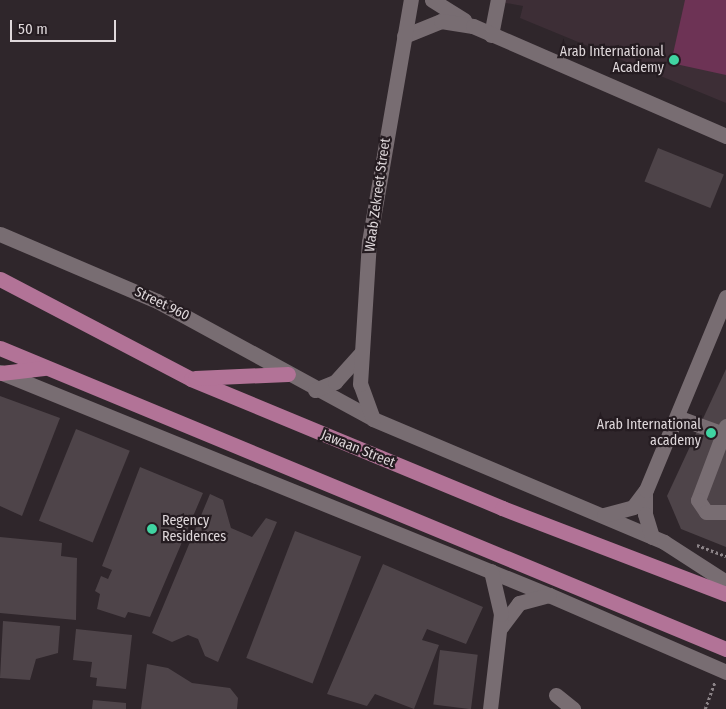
<!DOCTYPE html>
<style>
body{margin:0}
#map{position:relative;width:726px;height:709px;overflow:hidden;background:#2f262b;font-family:"Fira Sans Condensed",sans-serif}
div>[style]{position:absolute}
.built>*{inset:0;background:#3d2e36}
.green>*{inset:0;background:#6d3355}
.building>*{inset:0;background:#4e4449;transform-origin:0 0}
.path>*{height:2.5px;margin-top:-1.25px;transform-origin:0;background:repeating-linear-gradient(90deg,#8b8387 0 2.5px,transparent 0 5px)}
.minor>*{height:15px;margin:-7.5px;padding:0 7.5px;transform-origin:7.5px;border-radius:7.5px;background:#786d72}
.major>*{height:15px;margin:-7.5px;padding:0 7.5px;transform-origin:7.5px;border-radius:7.5px;background:#b27397}
.dots>*{width:14px;height:14px;translate:-50% -50%;box-sizing:border-box;border:2px solid #251c21;border-radius:50%}
span{translate:-50% -50%;white-space:nowrap;text-align:center;line-height:1.15;-webkit-text-stroke:4.5px #251c21;paint-order:stroke}
.poi-label{font-size:14px;color:#dfd8db}
.right{translate:-100% -50%;text-align:right}
.left{translate:0 -50%;text-align:left}
.street-label{font-size:14px;color:#dfd8db}
.scale{position:absolute;left:10px;top:20px;width:106px;height:22px;box-sizing:border-box;border:2px solid #dfd8db;border-top:0;padding-left:6px;font-size:15px;line-height:18px;white-space:nowrap;color:#dfd8db;-webkit-text-stroke:4px #251c21;paint-order:stroke}
</style>
<div id="map">
<div class="built">
<i style="clip-path:polygon(489px 0,726px 0,726px 103px,520px 18px,523px 6px)"></i>
</div>
<div class="green">
<i style="clip-path:polygon(685px 0,726px 0,726px 75px,671px 63px)"></i>
</div>
<div class="building">
<i style="left:658px;top:148px;width:71px;height:36px;rotate:22deg"></i>
<i style="clip-path:polygon(726px 369px,726px 547px,681px 529px,667px 496px)"></i>
<i style="clip-path:polygon(0 396px,60px 418px,22px 516px,0 506px)"></i>
<i style="left:76px;top:429px;width:58px;height:99px;rotate:22deg"></i>
<i style="clip-path:polygon(140px 467px,203px 493px,150px 617px,128px 612px,125px 618px,97px 609px,100px 594px,95px 591px,101px 576px,108px 579px,112px 570px,102px 566px)"></i>
<i style="clip-path:polygon(210px 494px,223px 500px,231px 528px,252px 537px,266px 518px,277px 522px,218px 662px,205px 656px,198px 639px,188px 635px,172px 642px,152px 633px)"></i>
<i style="left:295px;top:531px;width:71px;height:136px;rotate:21deg"></i>
<i style="clip-path:polygon(0 537px,62px 543px,61px 556px,77px 558px,76px 620px,0 613px)"></i>
<i style="clip-path:polygon(383px 564px,483px 607px,466px 644px,427px 629px,422px 640px,439px 645px,414px 709px,375px 694px,367px 706px,327px 694px)"></i>
<i style="clip-path:polygon(3px 621px,60px 626px,58px 653px,36px 659px,30px 680px,0 678px)"></i>
<i style="clip-path:polygon(76px 629px,132px 635px,126px 689px,96px 686px,97px 678px,90px 677px,92px 662px,73px 660px)"></i>
<i style="left:440px;top:650px;width:38px;height:55px;rotate:7deg"></i>
<i style="clip-path:polygon(147px 664px,168px 668px,192px 683px,230px 688px,238px 698px,237px 709px,141px 709px)"></i>
<i style="clip-path:polygon(93px 700px,126px 703px,126px 709px,92px 709px)"></i>
</div>
<div class="path">
<i style="left:697px;top:545px;width:31px;rotate:21deg"></i>
<i style="left:705px;top:709px;width:29px;rotate:-70deg"></i>
</div>
<div class="minor">
<i style="left:432px;top:0;width:38px;rotate:32deg"></i>
<i style="left:491px;top:35px;width:36px;rotate:-79deg"></i>
<i style="left:404px;top:36px;width:40px;rotate:-22deg"></i>
<i style="left:441px;top:21px;width:32px;rotate:9deg"></i>
<i style="left:473px;top:26px;width:276px;rotate:23.5deg"></i>
<i style="left:0;top:234px;width:171px;rotate:23.1deg"></i>
<i style="left:157px;top:301px;width:246px;rotate:28.6deg"></i>
<i style="left:373px;top:419px;width:316px;rotate:22.9deg"></i>
<i style="left:664px;top:542px;width:74px;rotate:32.8deg"></i>
<i style="left:0;top:372px;width:593px;rotate:22.11deg"></i>
<i style="left:549px;top:595px;width:193px;rotate:23.5deg"></i>
<i style="left:315px;top:390px;width:22px;rotate:-22deg"></i>
<i style="left:335px;top:382px;width:38px;rotate:-48deg"></i>
<i style="left:677px;top:417px;width:52px;rotate:20.2deg"></i>
<i style="left:373px;top:419px;width:37px;rotate:-110deg"></i>
<i style="left:360px;top:384px;width:142px;rotate:-86.4deg"></i>
<i style="left:369px;top:242px;width:246px;rotate:-80.2deg"></i>
<i style="left:726px;top:426px;width:79px;rotate:110.7deg"></i>
<i style="left:698px;top:500px;width:14px;rotate:56deg"></i>
<i style="left:706px;top:512px;width:20px"></i>
<i style="left:645px;top:492px;width:22px;rotate:90deg"></i>
<i style="left:645px;top:514px;width:24px;rotate:73deg"></i>
<i style="left:604px;top:515px;width:30px;rotate:-15deg"></i>
<i style="left:633px;top:507px;width:21px;rotate:-53deg"></i>
<i style="left:646px;top:490px;width:209px;rotate:-67.5deg"></i>
<i style="left:501px;top:627px;width:30px;rotate:-53deg"></i>
<i style="left:519px;top:603px;width:31px;rotate:-15deg"></i>
<i style="left:556px;top:695px;width:22px;rotate:39deg"></i>
<i style="left:490px;top:709px;width:96px;rotate:-83.4deg"></i>
<i style="left:501px;top:614px;width:44px;rotate:-103.1deg"></i>
</div>
<div class="major">
<i style="left:0;top:279px;width:216px;rotate:27.6deg"></i>
<i style="left:191px;top:379px;width:337px;rotate:22.5deg"></i>
<i style="left:502px;top:508px;width:240px;rotate:21deg"></i>
<i style="left:0;top:348px;width:786px;rotate:22.52deg"></i>
<i style="left:1px;top:373px;width:43px;rotate:-6.6deg"></i>
<i style="left:195px;top:378px;width:93px;rotate:-2.5deg"></i>
</div>
<div class="dots">
<i style="left:674px;top:60px;background:#40d4a2"></i>
<i style="left:711px;top:433px;background:#40d4a2"></i>
<i style="left:152px;top:529px;background:#40d4a2"></i>
</div>
<div class="poi-label">
<span class="right" style="left:664px;top:60px">Arab International<br>Academy</span>
<span class="right" style="left:701px;top:433px">Arab International<br>academy</span>
<span class="left" style="left:162px;top:529px">Regency<br>Residences</span>
</div>
<div class="street-label">
<span style="left:378px;top:195px;rotate:-82deg">Waab Zekreet Street</span>
<span style="left:162px;top:304px;rotate:26deg">Street 960</span>
<span style="left:358px;top:449px;rotate:22deg">Jawaan Street</span>
</div>
<div class="scale">50 m</div>
</div>
